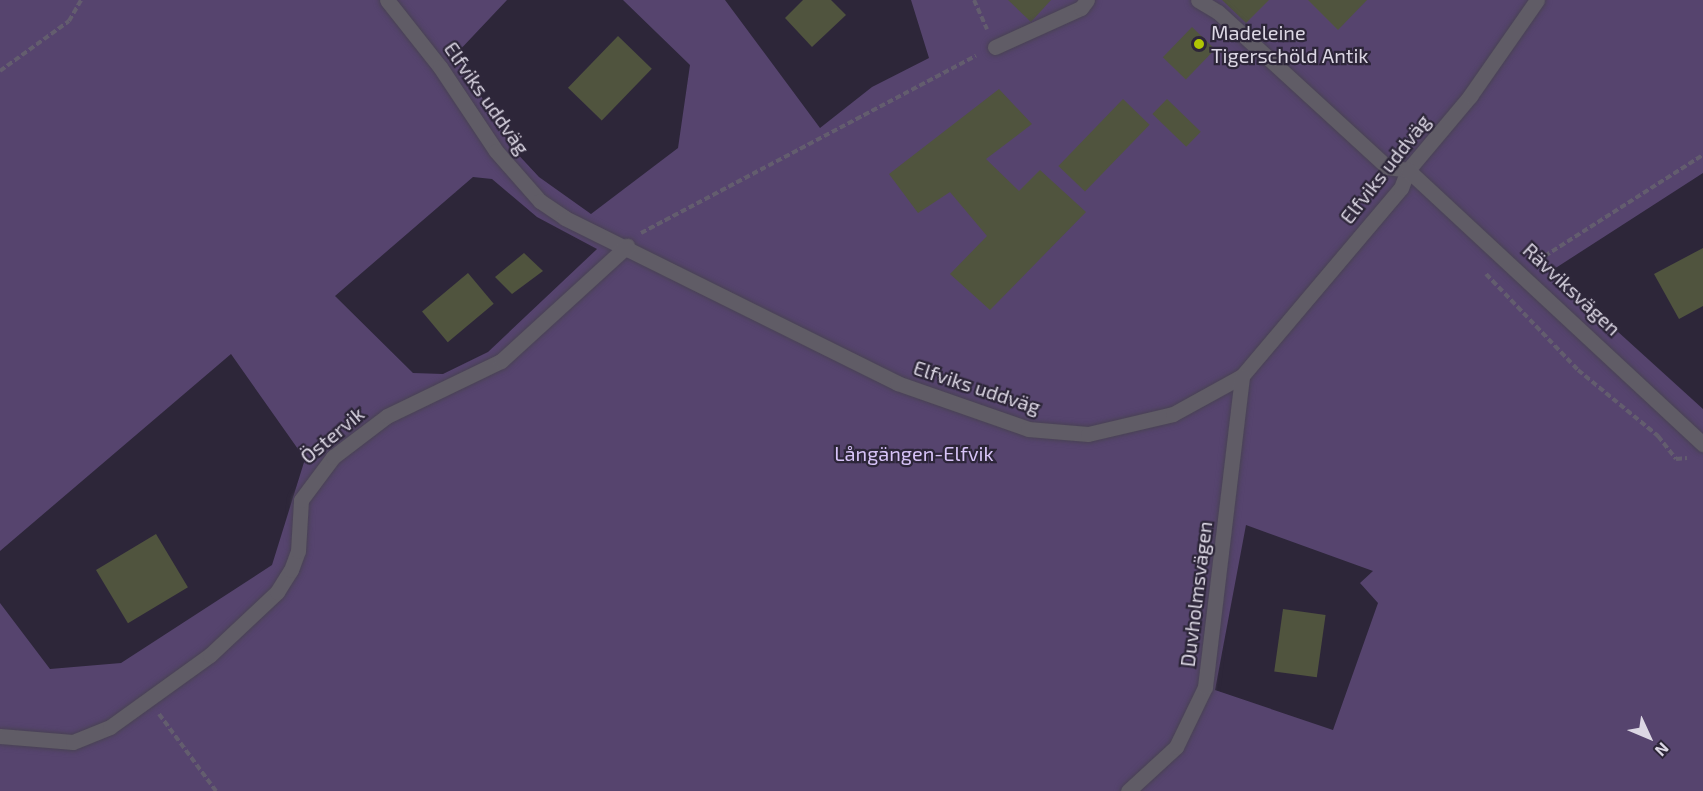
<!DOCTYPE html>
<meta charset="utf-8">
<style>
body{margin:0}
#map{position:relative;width:1703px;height:791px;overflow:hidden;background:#2d2639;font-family:"Exo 2",sans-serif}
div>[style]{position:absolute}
.green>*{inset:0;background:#56446e}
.building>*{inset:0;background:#50543e;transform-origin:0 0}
.path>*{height:4px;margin-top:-2px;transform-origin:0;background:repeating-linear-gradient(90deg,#635d6e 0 6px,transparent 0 9px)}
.roads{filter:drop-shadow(0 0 2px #494254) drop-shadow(0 0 2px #494254)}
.minor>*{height:15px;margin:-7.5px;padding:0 7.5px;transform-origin:7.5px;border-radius:7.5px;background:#605c66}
.dots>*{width:16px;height:16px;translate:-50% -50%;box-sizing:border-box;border:3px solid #2d2639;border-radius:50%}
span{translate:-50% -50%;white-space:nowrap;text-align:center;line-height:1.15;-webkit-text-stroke:4.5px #2d2639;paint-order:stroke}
.poi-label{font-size:20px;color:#dcd7e4}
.left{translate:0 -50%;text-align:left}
.street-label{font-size:20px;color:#dcd7e4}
.park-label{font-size:20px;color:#d7c3f7}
.north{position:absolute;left:1619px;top:707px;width:60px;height:60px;-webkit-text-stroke:4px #2d2639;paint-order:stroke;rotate:134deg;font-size:16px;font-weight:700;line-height:24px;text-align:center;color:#dcd7e4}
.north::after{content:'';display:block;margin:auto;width:21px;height:27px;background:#dcd7e4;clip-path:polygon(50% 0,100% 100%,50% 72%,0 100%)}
</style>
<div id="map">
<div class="green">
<i style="clip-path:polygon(evenodd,0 0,507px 0,456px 54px,512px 148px,539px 177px,591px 214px,678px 148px,690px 65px,623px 0,725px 0,820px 128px,872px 87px,929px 58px,911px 0,1703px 0,1703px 173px,1551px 271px,1703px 409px,1703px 791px,0 791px,0 603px,50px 669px,121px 663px,272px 565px,305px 459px,231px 354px,0 551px,0 0,473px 177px,492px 179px,537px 217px,597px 249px,488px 352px,443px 374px,413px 373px,335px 296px,473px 177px,0 0,1246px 525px,1373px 571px,1360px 583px,1378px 603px,1333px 730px,1215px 690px,1246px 525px)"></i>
</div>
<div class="building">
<i style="clip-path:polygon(803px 0,831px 0,846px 15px,812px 47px,785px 18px)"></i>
<i style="clip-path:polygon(1008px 0,1051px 0,1031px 22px)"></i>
<i style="clip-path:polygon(1222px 0,1269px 0,1246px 23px)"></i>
<i style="clip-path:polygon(1308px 0,1367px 0,1338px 30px)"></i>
<i style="left:1192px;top:27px;width:32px;height:42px;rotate:44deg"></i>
<i style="left:618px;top:36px;width:47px;height:72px;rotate:44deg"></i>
<i style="clip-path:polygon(999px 89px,1032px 124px,986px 159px,1019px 191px,1040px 170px,1086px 212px,990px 310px,950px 274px,987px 236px,950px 192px,918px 213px,889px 174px)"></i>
<i style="left:1123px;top:99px;width:37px;height:93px;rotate:44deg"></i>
<i style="left:1167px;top:99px;width:47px;height:21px;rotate:44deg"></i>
<i style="clip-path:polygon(1703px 248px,1703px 306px,1679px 319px,1654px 274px)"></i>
<i style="clip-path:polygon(524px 253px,543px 271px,512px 294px,495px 277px)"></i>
<i style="left:468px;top:273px;width:40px;height:60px;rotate:50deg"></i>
<i style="left:156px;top:534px;width:62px;height:70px;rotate:59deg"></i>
<i style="left:1283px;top:609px;width:43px;height:63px;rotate:8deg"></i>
</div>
<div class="path">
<i style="left:974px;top:0;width:32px;rotate:66deg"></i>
<i style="left:0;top:71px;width:85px;rotate:-35.9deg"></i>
<i style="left:69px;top:21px;width:24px;rotate:-60deg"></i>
<i style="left:641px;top:233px;width:379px;rotate:-27.9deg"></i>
<i style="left:1537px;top:261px;width:197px;rotate:-32.6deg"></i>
<i style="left:1486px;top:274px;width:133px;rotate:46.2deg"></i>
<i style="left:1578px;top:370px;width:104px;rotate:39.5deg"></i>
<i style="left:1658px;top:436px;width:29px;rotate:52deg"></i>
<i style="left:1676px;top:459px;width:11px;rotate:-5deg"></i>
<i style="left:159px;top:714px;width:96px;rotate:53.5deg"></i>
</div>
<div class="roads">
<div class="minor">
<i style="left:387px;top:0;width:85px;rotate:51.7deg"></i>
<i style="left:440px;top:67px;width:101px;rotate:56.3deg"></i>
<i style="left:496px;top:151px;width:67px;rotate:48.7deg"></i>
<i style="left:540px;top:201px;width:30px;rotate:34deg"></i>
<i style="left:565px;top:218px;width:371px;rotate:26.4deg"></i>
<i style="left:897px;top:383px;width:139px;rotate:19.3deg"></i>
<i style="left:1028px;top:429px;width:60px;rotate:4.8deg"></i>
<i style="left:1088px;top:434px;width:87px;rotate:-13.2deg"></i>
<i style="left:1173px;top:414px;width:79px;rotate:-28.8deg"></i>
<i style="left:1242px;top:376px;width:246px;rotate:-49.8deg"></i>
<i style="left:1401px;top:188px;width:19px;rotate:-69deg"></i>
<i style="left:1408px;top:170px;width:97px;rotate:-50deg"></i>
<i style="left:1470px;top:96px;width:117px;rotate:-55.1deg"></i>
<i style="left:1198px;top:0;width:23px;rotate:31deg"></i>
<i style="left:1218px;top:12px;width:229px;rotate:42.5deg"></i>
<i style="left:1387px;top:167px;width:21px;rotate:8deg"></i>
<i style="left:995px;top:47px;width:94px;rotate:-24.4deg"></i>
<i style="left:1081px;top:8px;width:10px;rotate:-53deg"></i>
<i style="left:1408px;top:170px;width:403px;rotate:42.9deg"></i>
<i style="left:0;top:736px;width:73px;rotate:4.7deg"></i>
<i style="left:73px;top:742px;width:40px;rotate:-22deg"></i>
<i style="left:110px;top:727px;width:123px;rotate:-35.8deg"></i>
<i style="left:210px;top:655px;width:92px;rotate:-43.2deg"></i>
<i style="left:277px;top:592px;width:26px;rotate:-58deg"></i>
<i style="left:291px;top:570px;width:20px;rotate:-70deg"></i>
<i style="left:298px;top:551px;width:51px;rotate:-86.6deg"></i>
<i style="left:301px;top:500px;width:54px;rotate:-53.3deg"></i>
<i style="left:333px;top:457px;width:68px;rotate:-37.2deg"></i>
<i style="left:387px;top:416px;width:127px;rotate:-25.8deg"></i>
<i style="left:501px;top:361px;width:171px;rotate:-42.4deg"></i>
<i style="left:1128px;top:791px;width:65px;rotate:-42.5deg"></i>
<i style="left:1176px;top:747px;width:67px;rotate:-64.2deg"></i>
<i style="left:1205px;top:687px;width:313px;rotate:-83.2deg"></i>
</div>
</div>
<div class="dots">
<i style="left:1199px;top:44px;background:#afc504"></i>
</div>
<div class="poi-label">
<span class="left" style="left:1211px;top:44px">Madeleine<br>Tigerschöld Antik</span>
</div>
<div class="street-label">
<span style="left:487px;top:98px;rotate:55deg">Elfviks uddväg</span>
<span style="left:1385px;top:169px;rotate:-52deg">Elfviks uddväg</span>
<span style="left:1572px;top:289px;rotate:43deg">Rävviksvägen</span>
<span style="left:977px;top:387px;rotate:18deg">Elfviks uddväg</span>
<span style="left:332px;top:435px;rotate:-40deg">Östervik</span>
<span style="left:1196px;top:594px;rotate:-83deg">Duvholmsvägen</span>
</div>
<div class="park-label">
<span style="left:914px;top:453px">Långängen-Elfvik</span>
</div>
<div class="north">N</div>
</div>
